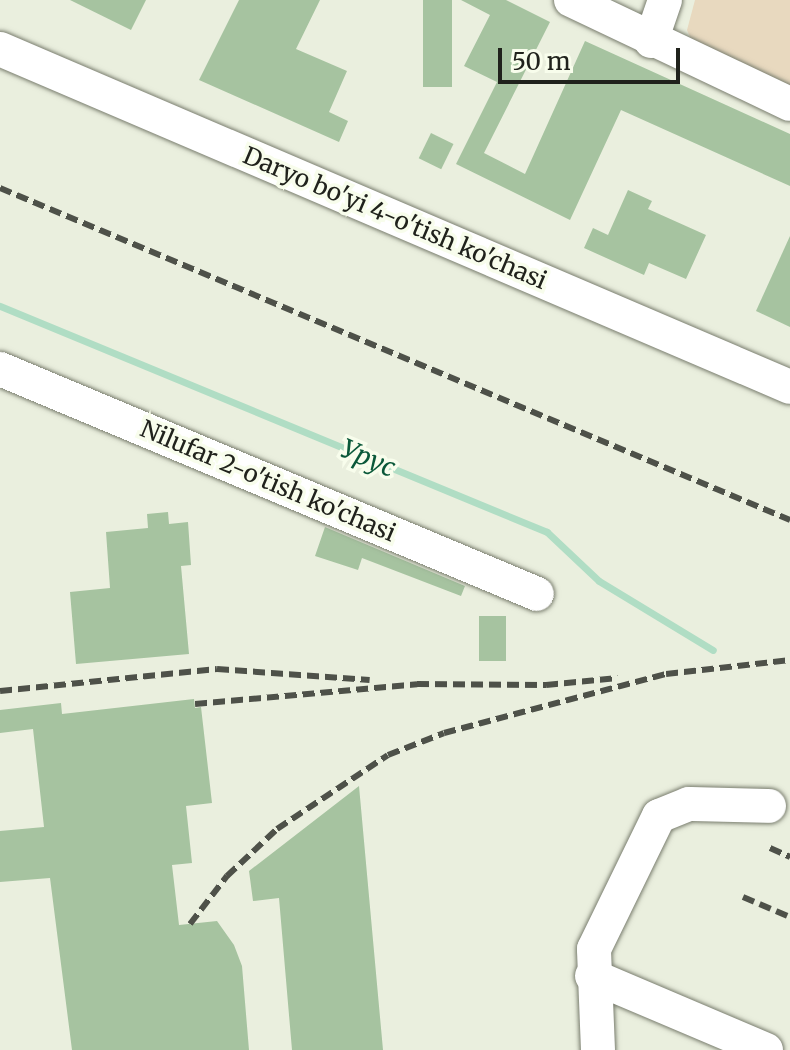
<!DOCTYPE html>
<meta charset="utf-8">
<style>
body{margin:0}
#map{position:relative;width:790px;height:1050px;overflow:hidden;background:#eaefde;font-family:Merriweather,serif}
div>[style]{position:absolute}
.green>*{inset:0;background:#e8d9bf}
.stream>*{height:7px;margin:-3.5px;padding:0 3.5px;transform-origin:3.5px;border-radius:3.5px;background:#b0ddc4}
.building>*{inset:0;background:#a6c3a0;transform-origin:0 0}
.roads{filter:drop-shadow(0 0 2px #797d6e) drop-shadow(0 0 2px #797d6e)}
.minor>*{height:34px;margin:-17px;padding:0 17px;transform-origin:17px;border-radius:17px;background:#fff}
.rail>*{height:6px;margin-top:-3px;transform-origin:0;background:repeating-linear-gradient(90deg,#4e5149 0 12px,transparent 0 18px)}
span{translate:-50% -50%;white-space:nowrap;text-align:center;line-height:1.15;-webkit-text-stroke:7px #f8fdec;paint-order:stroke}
.street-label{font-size:24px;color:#20221c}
.water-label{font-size:26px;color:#0a5839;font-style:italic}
.scale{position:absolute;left:498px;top:48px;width:182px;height:36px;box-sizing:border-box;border:4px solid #20221c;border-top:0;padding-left:10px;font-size:24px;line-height:28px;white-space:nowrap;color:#20221c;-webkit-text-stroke:6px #f8fdec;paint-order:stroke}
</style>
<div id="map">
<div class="green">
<i style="clip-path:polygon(695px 0,790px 0,790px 88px,693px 44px,687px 30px)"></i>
</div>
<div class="stream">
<i style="left:0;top:306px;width:592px;rotate:22.45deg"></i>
<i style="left:547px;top:532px;width:71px;rotate:43.3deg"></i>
<i style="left:599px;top:581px;width:133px;rotate:31.2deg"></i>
</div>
<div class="building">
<i style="clip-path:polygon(70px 0,146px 0,131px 30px)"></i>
<i style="clip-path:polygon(239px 0,320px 0,296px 49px,347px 71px,329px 112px,348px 121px,339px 142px,199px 80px)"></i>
<i style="left:423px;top:0;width:29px;height:87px"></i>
<i style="clip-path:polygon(461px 0,506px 0,550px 22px,484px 153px,525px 174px,585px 41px,790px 134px,790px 186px,621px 110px,570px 220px,456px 164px,497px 82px,464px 66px,490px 15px)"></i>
<i style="left:431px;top:133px;width:25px;height:28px;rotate:26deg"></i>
<i style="clip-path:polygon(628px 190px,652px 201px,648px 209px,706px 235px,686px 279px,649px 263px,644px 275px,584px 248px,593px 228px,608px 235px)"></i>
<i style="clip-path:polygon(790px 236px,790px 327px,756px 311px)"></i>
<i style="clip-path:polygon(168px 512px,169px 524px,188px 522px,191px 565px,181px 566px,189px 654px,76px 664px,70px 592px,110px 588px,106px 532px,148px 528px,147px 514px)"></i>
<i style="clip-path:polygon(325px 527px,465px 586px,461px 596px,362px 558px,358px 570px,315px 556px)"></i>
<i style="left:479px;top:616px;width:27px;height:45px"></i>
<i style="clip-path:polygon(194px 699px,195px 708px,201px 707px,212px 803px,186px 806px,192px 863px,172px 865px,179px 925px,217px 921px,234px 945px,242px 966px,249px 1050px,72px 1050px,50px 878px,0 882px,0 831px,44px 827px,33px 729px,0 733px,0 710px,61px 703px,62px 714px)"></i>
<i style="clip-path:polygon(359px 786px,383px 1050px,292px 1050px,279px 898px,253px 901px,249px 871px)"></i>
</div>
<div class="roads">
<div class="minor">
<i style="left:571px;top:0;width:242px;rotate:25.4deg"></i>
<i style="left:651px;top:41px;width:43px;rotate:-71.1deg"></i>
<i style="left:0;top:49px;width:859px;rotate:23.16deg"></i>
<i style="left:0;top:369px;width:582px;rotate:22.73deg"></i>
<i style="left:592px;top:976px;width:189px;rotate:23deg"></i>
<i style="left:598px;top:1050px;width:101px;rotate:-92.3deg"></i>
<i style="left:594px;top:949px;width:148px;rotate:-64deg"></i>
<i style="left:659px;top:816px;width:32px;rotate:-22deg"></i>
<i style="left:689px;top:804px;width:80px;rotate:1.4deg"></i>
</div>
</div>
<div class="rail">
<i style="left:0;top:188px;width:857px;rotate:22.79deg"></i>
<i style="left:0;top:691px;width:218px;rotate:-5.8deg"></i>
<i style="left:217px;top:669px;width:153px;rotate:4.1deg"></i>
<i style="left:195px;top:704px;width:223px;rotate:-5.1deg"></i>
<i style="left:417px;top:684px;width:129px;rotate:0.4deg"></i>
<i style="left:546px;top:685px;width:72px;rotate:-5.6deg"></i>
<i style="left:770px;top:848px;width:22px;rotate:24deg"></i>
<i style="left:743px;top:897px;width:51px;rotate:23.1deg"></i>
<i style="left:190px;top:924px;width:61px;rotate:-52.4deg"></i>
<i style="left:227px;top:876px;width:69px;rotate:-43.2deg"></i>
<i style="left:277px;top:829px;width:133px;rotate:-33.7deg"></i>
<i style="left:388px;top:755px;width:60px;rotate:-21.4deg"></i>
<i style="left:444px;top:733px;width:230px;rotate:-14.9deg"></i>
<i style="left:666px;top:674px;width:125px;rotate:-6.4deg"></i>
</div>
<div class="street-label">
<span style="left:395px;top:218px;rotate:23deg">Daryo bo'yi 4-o'tish ko'chasi</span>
<span style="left:268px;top:481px;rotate:23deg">Nilufar 2-o'tish ko'chasi</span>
</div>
<div class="water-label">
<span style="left:368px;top:458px;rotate:23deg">Урус</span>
</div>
<div class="scale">50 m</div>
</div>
